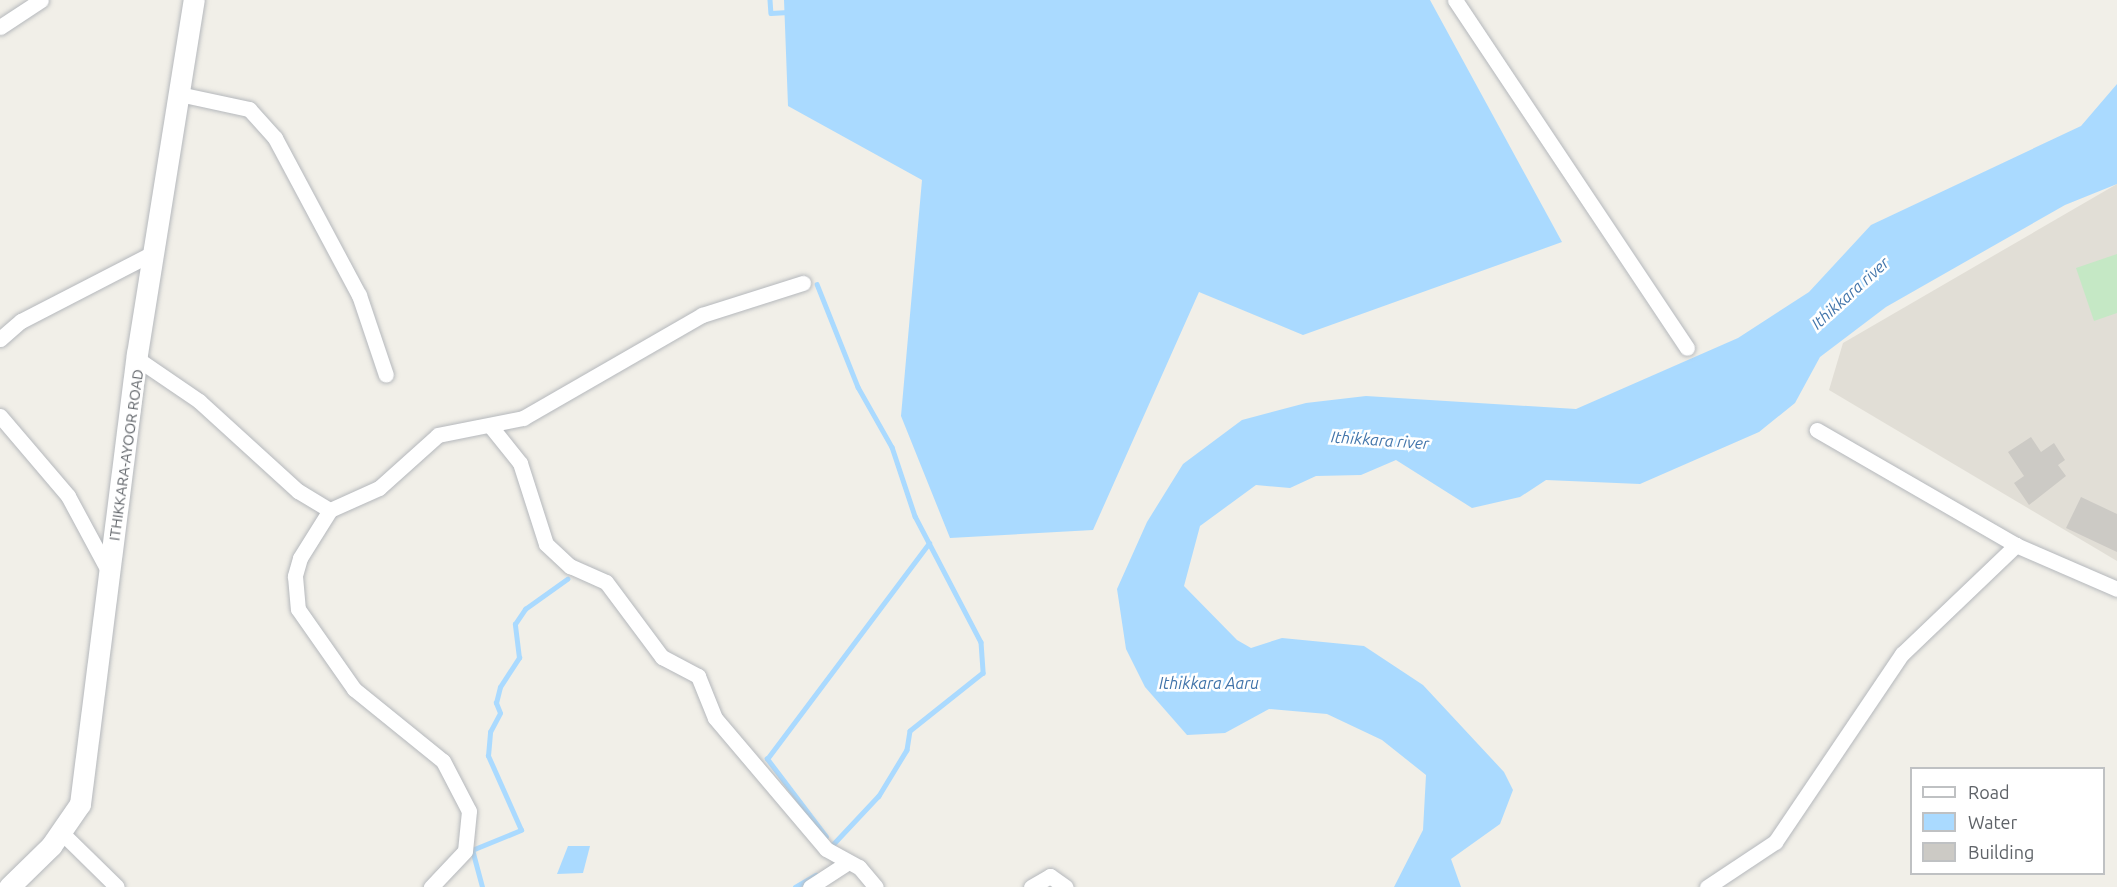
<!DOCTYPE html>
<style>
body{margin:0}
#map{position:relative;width:2117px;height:887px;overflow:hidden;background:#f1efe8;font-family:Ubuntu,sans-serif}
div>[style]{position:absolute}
.education>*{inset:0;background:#e1ded6}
.green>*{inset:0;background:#c5e8c5}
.water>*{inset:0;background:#aadaff}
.stream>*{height:4.5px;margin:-2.25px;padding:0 2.25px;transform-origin:2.25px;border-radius:2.25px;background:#aadaff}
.building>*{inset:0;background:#cccac5}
.roads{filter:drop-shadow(0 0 2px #b5b8bc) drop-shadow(0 0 2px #b5b8bc)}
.street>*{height:15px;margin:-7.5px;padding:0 7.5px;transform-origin:7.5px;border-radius:7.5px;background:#fff}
.secondary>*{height:21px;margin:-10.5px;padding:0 10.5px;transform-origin:10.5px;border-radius:10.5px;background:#fff}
span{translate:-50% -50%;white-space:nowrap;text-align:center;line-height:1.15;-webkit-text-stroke:5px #fff;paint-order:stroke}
.street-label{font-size:15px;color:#5f6368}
.water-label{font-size:16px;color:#4174aa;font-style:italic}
.legend{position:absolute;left:1910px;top:767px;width:195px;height:108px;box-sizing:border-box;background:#fff;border:2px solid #bfc1c3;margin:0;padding:8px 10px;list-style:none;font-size:18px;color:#5f6368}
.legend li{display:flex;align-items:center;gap:12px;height:30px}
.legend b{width:30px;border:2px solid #bfc1c3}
</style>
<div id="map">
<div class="education">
<i style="clip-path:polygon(2117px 184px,2117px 561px,1829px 390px,1843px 343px)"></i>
</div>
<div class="green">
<i style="clip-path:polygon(2117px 254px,2117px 313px,2094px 321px,2076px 268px)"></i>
</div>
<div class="water">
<i style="clip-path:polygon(784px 0,1430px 0,1562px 242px,1303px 335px,1199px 292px,1093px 530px,950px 538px,901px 416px,922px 180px,788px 106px)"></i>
<i style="clip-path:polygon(2117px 84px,2117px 184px,2065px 205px,1886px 307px,1820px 357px,1795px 403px,1759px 432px,1640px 484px,1546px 480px,1520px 497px,1472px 508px,1396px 460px,1361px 475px,1316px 476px,1290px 488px,1256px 485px,1200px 526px,1184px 586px,1237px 640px,1251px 648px,1282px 638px,1364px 646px,1423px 685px,1504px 772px,1513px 790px,1500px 824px,1451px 859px,1461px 887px,1394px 887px,1423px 830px,1426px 775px,1382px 740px,1327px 714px,1269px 709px,1225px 733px,1187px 735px,1145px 687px,1126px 649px,1117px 589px,1147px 522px,1183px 464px,1242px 420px,1306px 403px,1366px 396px,1576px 409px,1738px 338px,1809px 292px,1871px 225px,2081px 126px)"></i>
<i style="clip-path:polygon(568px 846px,590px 846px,583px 873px,557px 874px)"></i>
</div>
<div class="stream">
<i style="left:770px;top:0;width:13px;rotate:86deg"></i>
<i style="left:771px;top:13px;width:17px;rotate:-3deg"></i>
<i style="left:817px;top:284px;width:111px;rotate:68.3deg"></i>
<i style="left:858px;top:387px;width:69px;rotate:60.5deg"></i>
<i style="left:892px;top:447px;width:73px;rotate:71.6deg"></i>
<i style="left:915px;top:516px;width:142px;rotate:62.4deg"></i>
<i style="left:981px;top:642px;width:31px;rotate:86deg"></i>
<i style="left:983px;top:673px;width:93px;rotate:141.5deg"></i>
<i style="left:910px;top:731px;width:19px;rotate:99deg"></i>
<i style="left:907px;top:750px;width:54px;rotate:121.3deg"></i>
<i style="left:879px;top:796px;width:69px;rotate:133.2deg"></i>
<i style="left:826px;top:837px;width:98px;rotate:-127.1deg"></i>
<i style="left:767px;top:759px;width:270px;rotate:-53.1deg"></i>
<i style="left:482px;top:887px;width:38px;rotate:-105deg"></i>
<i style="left:472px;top:850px;width:53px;rotate:-22.2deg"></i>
<i style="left:521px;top:830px;width:81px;rotate:-114deg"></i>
<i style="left:488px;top:756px;width:24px;rotate:-85deg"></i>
<i style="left:490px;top:732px;width:21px;rotate:-62deg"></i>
<i style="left:500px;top:713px;width:11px;rotate:-112deg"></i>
<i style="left:496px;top:703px;width:16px;rotate:-76deg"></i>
<i style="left:500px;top:687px;width:35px;rotate:-57deg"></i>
<i style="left:519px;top:658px;width:34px;rotate:-97deg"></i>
<i style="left:515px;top:624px;width:18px;rotate:-56deg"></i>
<i style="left:525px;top:609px;width:52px;rotate:-35.5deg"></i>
<i style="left:795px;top:887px;width:24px;rotate:-30deg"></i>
</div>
<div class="building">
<i style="clip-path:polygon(2031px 437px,2041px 452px,2054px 443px,2065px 460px,2058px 465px,2066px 476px,2029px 505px,2014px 483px,2024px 476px,2008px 452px)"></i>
<i style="clip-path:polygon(2081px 497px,2117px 514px,2117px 552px,2066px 528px)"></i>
</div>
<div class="roads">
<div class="street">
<i style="left:1455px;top:0;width:418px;rotate:56.3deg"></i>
<i style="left:0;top:27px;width:49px;rotate:-33.4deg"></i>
<i style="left:179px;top:94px;width:72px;rotate:12.1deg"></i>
<i style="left:249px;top:109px;width:39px;rotate:48deg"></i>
<i style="left:275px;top:138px;width:178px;rotate:61.9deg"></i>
<i style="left:359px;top:295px;width:84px;rotate:71.4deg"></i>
<i style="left:0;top:339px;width:28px;rotate:-41deg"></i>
<i style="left:21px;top:321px;width:148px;rotate:-27.3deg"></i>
<i style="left:139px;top:360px;width:73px;rotate:34.3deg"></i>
<i style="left:199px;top:401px;width:134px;rotate:42.3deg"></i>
<i style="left:298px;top:491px;width:37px;rotate:31deg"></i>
<i style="left:330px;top:510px;width:54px;rotate:-24.2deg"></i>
<i style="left:379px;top:488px;width:79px;rotate:-41.9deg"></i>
<i style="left:438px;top:435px;width:87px;rotate:-11.3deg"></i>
<i style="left:523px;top:418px;width:207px;rotate:-29.9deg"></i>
<i style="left:702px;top:315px;width:106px;rotate:-17.6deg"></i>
<i style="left:0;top:416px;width:105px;rotate:49.6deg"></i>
<i style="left:68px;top:496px;width:89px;rotate:61.7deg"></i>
<i style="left:492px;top:428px;width:45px;rotate:51.3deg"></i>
<i style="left:520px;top:463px;width:85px;rotate:72.2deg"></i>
<i style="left:546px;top:544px;width:33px;rotate:43deg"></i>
<i style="left:570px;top:566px;width:39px;rotate:24deg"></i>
<i style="left:606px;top:582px;width:94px;rotate:53.3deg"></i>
<i style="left:662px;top:657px;width:41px;rotate:27.8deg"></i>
<i style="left:698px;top:676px;width:45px;rotate:68deg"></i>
<i style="left:715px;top:718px;width:172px;rotate:49.7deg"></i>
<i style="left:826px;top:849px;width:38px;rotate:29deg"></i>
<i style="left:859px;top:867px;width:26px;rotate:50deg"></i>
<i style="left:330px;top:510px;width:57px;rotate:122deg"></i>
<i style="left:300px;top:558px;width:19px;rotate:106deg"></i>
<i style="left:295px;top:576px;width:33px;rotate:85deg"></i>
<i style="left:298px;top:609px;width:98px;rotate:55deg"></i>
<i style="left:354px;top:689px;width:114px;rotate:39deg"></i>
<i style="left:443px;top:761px;width:56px;rotate:62.5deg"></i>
<i style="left:469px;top:811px;width:40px;rotate:95.7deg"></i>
<i style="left:465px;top:851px;width:50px;rotate:133.4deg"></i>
<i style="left:2016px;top:545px;width:110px;rotate:23.5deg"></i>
<i style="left:61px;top:832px;width:78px;rotate:44.5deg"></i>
<i style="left:810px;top:887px;width:44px;rotate:-33deg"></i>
<i style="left:1031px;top:887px;width:22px;rotate:-30deg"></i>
<i style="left:1050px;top:876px;width:19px;rotate:35deg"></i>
<i style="left:1707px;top:887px;width:82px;rotate:-33.5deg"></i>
<i style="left:1775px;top:842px;width:227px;rotate:-56deg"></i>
<i style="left:1902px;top:654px;width:158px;rotate:-43.7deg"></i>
<i style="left:2016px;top:545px;width:230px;rotate:-150deg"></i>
</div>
<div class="secondary">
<i style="left:9px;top:887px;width:59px;rotate:-44.3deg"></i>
<i style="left:51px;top:846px;width:51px;rotate:-55.4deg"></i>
<i style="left:80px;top:804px;width:454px;rotate:-82.8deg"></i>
<i style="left:137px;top:354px;width:359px;rotate:-80.9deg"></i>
</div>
</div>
<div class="street-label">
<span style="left:126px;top:455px;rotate:-82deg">ITHIKKARA-AYOOR ROAD</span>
</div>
<div class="water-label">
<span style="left:1850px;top:293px;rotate:-42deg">Ithikkara river</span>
<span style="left:1380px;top:440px;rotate:4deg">Ithikkara river</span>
<span style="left:1209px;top:683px">Ithikkara Aaru</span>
</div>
<ul class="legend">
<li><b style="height:8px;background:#fff"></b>Road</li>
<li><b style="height:16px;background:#aadaff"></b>Water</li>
<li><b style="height:16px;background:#cccac5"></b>Building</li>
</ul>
</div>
